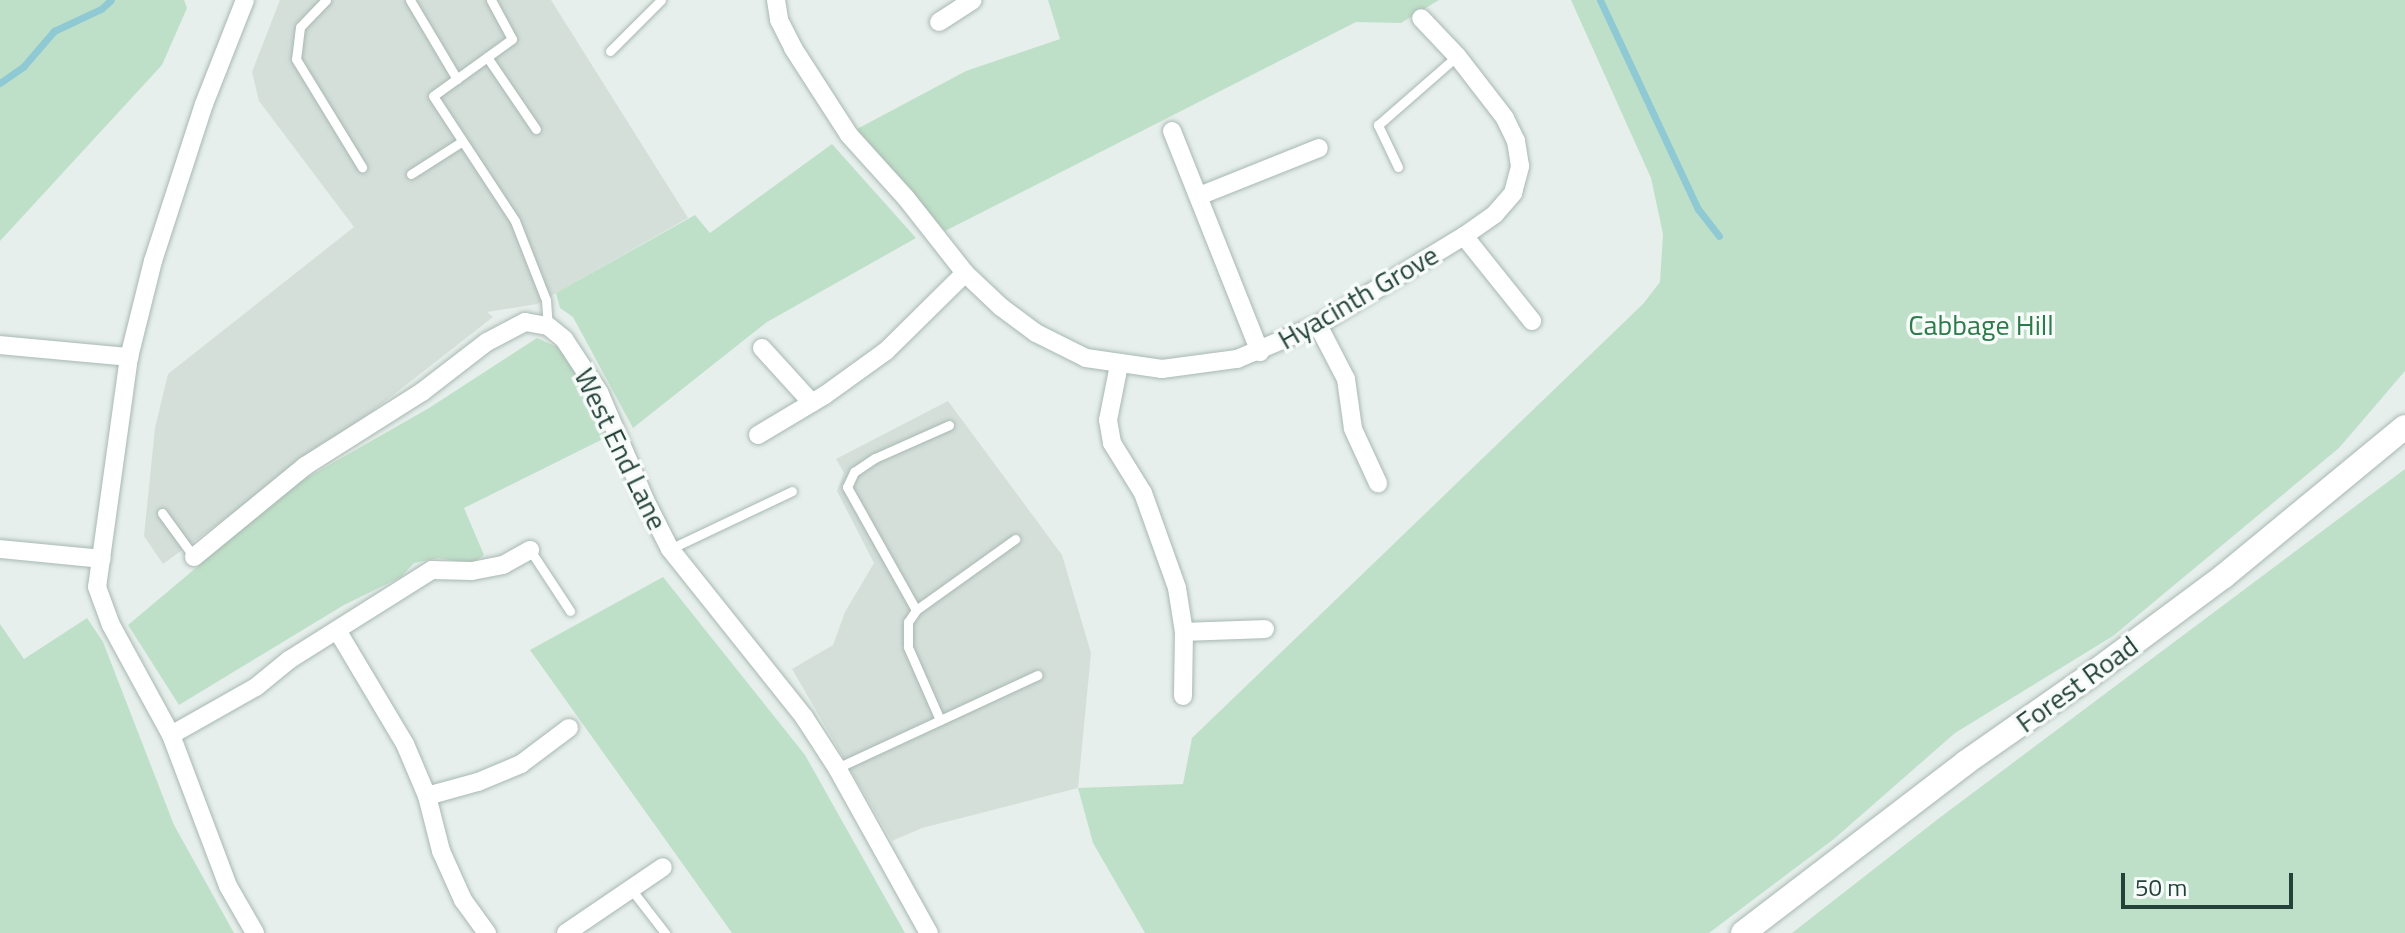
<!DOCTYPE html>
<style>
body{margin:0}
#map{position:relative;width:2405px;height:933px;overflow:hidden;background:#e6efeb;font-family:"Titillium Web",sans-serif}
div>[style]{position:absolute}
.built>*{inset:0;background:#d4dfda}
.green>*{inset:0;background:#bfe0c8}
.stream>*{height:7px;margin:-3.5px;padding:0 3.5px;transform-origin:3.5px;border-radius:3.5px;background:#8ec9d4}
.roads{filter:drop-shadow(0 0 2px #a8b8b2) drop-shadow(0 0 2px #a8b8b2)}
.lane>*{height:9px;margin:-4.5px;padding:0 4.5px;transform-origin:4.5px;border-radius:4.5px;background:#fff}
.street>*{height:18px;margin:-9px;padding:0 9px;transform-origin:9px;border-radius:9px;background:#fff}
.secondary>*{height:24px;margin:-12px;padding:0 12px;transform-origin:12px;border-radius:12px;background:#fff}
span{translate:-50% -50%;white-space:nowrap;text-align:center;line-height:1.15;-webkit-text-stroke:7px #f7fbf9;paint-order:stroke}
.street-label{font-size:28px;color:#24423a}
.park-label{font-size:28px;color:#2d7a4b}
.scale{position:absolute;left:2121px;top:873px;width:172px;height:36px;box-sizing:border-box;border:4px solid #24423a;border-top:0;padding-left:10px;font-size:24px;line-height:28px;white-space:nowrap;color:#24423a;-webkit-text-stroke:6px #f7fbf9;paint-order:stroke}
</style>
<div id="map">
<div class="built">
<i style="clip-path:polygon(280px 0,551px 0,688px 218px,537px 304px,487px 312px,493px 317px,383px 403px,163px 564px,144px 536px,155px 428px,168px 374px,354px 227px,259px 101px,252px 72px)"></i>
<i style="clip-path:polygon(948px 401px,1062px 555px,1091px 653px,1078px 788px,922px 828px,892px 841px,792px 669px,833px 645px,845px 612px,874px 563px,837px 491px,844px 473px,836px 459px)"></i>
</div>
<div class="green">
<i style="clip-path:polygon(0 0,184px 0,187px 8px,162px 65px,0 241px)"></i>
<i style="clip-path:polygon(1048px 0,1439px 0,1401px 23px,1356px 22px,945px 231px,857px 129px,966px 71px,1060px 39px)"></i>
<i style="clip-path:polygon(1571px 0,2405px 0,2405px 371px,2339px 448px,2113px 636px,1955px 733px,1834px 839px,1709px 933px,1145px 933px,1093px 843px,1078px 788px,1183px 784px,1192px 738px,1643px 304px,1660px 282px,1663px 234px,1651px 178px)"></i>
<i style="clip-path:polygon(832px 144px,916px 238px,767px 322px,633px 428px,573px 317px,560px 308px,556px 293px,695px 215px,710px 233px)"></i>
<i style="clip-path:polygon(537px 338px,557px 347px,575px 367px,611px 435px,464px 508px,484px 555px,472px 564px,439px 558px,414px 563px,401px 577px,344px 605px,179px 705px,128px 625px,296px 484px,429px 408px)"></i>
<i style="clip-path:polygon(2405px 469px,2405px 933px,1792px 933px,1938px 819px)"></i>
<i style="clip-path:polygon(663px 577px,805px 755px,905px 933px,732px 933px,530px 650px)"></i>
<i style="clip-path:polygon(87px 618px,103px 642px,174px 825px,234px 933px,0 933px,0 624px,24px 659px)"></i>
</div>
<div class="stream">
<i style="left:1600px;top:0;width:231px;rotate:64.9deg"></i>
<i style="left:1698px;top:209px;width:34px;rotate:52deg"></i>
<i style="left:0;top:83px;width:28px;rotate:-35deg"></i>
<i style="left:23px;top:67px;width:48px;rotate:-49.3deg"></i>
<i style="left:54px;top:31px;width:52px;rotate:-25.1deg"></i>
<i style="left:101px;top:9px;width:13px;rotate:-42deg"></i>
</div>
<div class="roads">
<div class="lane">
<i style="left:326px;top:0;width:37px;rotate:134deg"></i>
<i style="left:300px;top:27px;width:32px;rotate:97deg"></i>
<i style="left:296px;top:59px;width:127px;rotate:58.6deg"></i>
<i style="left:410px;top:0;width:92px;rotate:59.3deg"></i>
<i style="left:491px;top:0;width:44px;rotate:61.7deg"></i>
<i style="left:512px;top:39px;width:97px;rotate:144.2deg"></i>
<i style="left:433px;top:96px;width:149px;rotate:56.7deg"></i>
<i style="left:515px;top:221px;width:85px;rotate:68.6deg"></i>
<i style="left:546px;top:300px;width:26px;rotate:86deg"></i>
<i style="left:610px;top:51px;width:72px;rotate:-45deg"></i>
<i style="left:487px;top:57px;width:87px;rotate:55.8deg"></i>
<i style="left:1398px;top:167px;width:47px;rotate:-115.5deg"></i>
<i style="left:1378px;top:125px;width:105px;rotate:-41.1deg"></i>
<i style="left:411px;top:174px;width:59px;rotate:-32.6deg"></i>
<i style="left:162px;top:513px;width:54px;rotate:54deg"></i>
<i style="left:670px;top:549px;width:135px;rotate:-25.4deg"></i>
<i style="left:530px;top:550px;width:73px;rotate:56.7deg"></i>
<i style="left:916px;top:610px;width:141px;rotate:-119.3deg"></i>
<i style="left:847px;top:487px;width:17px;rotate:-65deg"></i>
<i style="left:854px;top:472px;width:25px;rotate:-34deg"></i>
<i style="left:875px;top:458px;width:81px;rotate:-24deg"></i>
<i style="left:940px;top:720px;width:80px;rotate:-113.7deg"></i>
<i style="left:908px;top:647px;width:25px;rotate:-90deg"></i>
<i style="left:908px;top:622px;width:14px;rotate:-56deg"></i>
<i style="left:916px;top:610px;width:122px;rotate:-35.6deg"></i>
<i style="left:837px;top:768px;width:221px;rotate:-24.9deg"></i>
<i style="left:631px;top:889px;width:56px;rotate:52.3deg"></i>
</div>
<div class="street">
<i style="left:245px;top:0;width:112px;rotate:111.5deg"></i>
<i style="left:204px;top:104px;width:165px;rotate:108deg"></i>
<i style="left:153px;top:261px;width:99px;rotate:104deg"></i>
<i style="left:129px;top:357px;width:232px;rotate:97.9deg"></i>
<i style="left:97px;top:587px;width:40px;rotate:69.8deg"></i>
<i style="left:111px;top:625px;width:125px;rotate:61.4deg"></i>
<i style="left:171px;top:735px;width:161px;rotate:69.3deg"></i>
<i style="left:228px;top:886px;width:54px;rotate:60.1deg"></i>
<i style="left:776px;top:0;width:20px;rotate:81deg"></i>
<i style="left:779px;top:20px;width:31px;rotate:63deg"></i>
<i style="left:793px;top:48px;width:103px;rotate:57.2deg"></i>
<i style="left:849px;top:135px;width:85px;rotate:47.9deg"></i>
<i style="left:906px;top:198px;width:95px;rotate:51.8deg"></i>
<i style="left:965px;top:273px;width:50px;rotate:43.4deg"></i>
<i style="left:1001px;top:307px;width:44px;rotate:36.6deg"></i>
<i style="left:1036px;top:333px;width:56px;rotate:26.6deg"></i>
<i style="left:1086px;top:358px;width:77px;rotate:8.2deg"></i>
<i style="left:1162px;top:369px;width:76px;rotate:-7.6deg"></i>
<i style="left:1237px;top:359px;width:88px;rotate:-22.8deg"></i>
<i style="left:1318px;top:325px;width:171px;rotate:-31.4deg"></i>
<i style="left:1464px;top:236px;width:38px;rotate:-35deg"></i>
<i style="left:1495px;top:214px;width:28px;rotate:-49deg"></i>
<i style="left:1513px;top:193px;width:28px;rotate:-75deg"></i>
<i style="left:1520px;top:166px;width:25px;rotate:-99deg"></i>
<i style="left:1516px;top:141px;width:25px;rotate:-116deg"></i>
<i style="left:1505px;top:118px;width:78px;rotate:-127.7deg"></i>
<i style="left:1457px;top:56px;width:52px;rotate:-133.5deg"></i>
<i style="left:939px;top:22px;width:40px;rotate:-32.9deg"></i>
<i style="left:1172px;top:131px;width:238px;rotate:68.3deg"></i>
<i style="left:1199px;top:196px;width:129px;rotate:-21.8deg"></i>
<i style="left:1464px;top:236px;width:109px;rotate:51.3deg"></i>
<i style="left:1318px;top:325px;width:61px;rotate:62.6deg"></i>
<i style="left:1346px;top:379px;width:50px;rotate:82deg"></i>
<i style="left:1353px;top:429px;width:60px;rotate:65.2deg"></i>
<i style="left:0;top:345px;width:130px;rotate:5.3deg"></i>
<i style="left:762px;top:348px;width:74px;rotate:47.7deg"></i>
<i style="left:1119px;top:365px;width:56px;rotate:101.3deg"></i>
<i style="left:1108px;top:420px;width:23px;rotate:80deg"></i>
<i style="left:1112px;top:443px;width:59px;rotate:58.2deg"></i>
<i style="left:1143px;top:493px;width:101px;rotate:70.3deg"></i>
<i style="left:1177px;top:588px;width:45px;rotate:81deg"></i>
<i style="left:1184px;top:632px;width:64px;rotate:90.9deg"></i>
<i style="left:758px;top:435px;width:78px;rotate:-30.8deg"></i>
<i style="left:825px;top:395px;width:75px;rotate:-35.8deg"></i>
<i style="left:886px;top:351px;width:111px;rotate:-44.6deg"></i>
<i style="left:0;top:549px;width:102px;rotate:5.6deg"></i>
<i style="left:194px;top:557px;width:144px;rotate:-39.3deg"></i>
<i style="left:305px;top:466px;width:138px;rotate:-32.3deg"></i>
<i style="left:422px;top:392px;width:82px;rotate:-37.6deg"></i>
<i style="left:487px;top:342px;width:43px;rotate:-27.8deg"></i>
<i style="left:525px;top:322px;width:23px;rotate:10deg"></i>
<i style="left:548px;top:326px;width:21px;rotate:39deg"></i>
<i style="left:564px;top:339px;width:64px;rotate:56.6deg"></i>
<i style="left:599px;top:392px;width:117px;rotate:66.9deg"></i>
<i style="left:645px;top:500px;width:55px;rotate:63deg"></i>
<i style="left:670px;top:549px;width:215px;rotate:51.4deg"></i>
<i style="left:804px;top:717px;width:61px;rotate:57.1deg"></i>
<i style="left:837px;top:768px;width:189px;rotate:60.9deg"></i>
<i style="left:337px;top:630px;width:133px;rotate:59.2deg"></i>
<i style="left:405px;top:744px;width:56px;rotate:67.1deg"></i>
<i style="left:427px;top:796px;width:57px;rotate:75.7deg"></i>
<i style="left:441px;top:851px;width:54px;rotate:65.8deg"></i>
<i style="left:463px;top:900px;width:41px;rotate:54deg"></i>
<i style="left:1184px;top:632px;width:81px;rotate:-2.1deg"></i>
<i style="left:171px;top:735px;width:98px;rotate:-29.5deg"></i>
<i style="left:256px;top:687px;width:43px;rotate:-39.3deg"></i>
<i style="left:289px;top:660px;width:169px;rotate:-32.2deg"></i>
<i style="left:432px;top:570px;width:40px;rotate:1.4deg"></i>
<i style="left:472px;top:571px;width:32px;rotate:-11deg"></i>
<i style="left:503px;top:565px;width:31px;rotate:-29deg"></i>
<i style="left:427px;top:796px;width:53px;rotate:-15.4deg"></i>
<i style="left:478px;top:782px;width:47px;rotate:-22.7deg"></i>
<i style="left:521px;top:764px;width:60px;rotate:-36.9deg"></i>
<i style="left:566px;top:933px;width:117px;rotate:-34.2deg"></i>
</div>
<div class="secondary">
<i style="left:1743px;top:933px;width:280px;rotate:-37.4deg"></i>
<i style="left:1965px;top:763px;width:150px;rotate:-35deg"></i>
<i style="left:2088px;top:677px;width:169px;rotate:-36.6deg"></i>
<i style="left:2224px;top:576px;width:234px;rotate:-39.5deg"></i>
</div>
</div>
<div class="street-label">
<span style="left:1358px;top:297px;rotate:-30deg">Hyacinth Grove</span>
<span style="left:621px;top:449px;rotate:64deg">West End Lane</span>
<span style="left:2077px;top:684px;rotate:-36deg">Forest Road</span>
</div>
<div class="park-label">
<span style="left:1981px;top:325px">Cabbage Hill</span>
</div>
<div class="scale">50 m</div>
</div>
